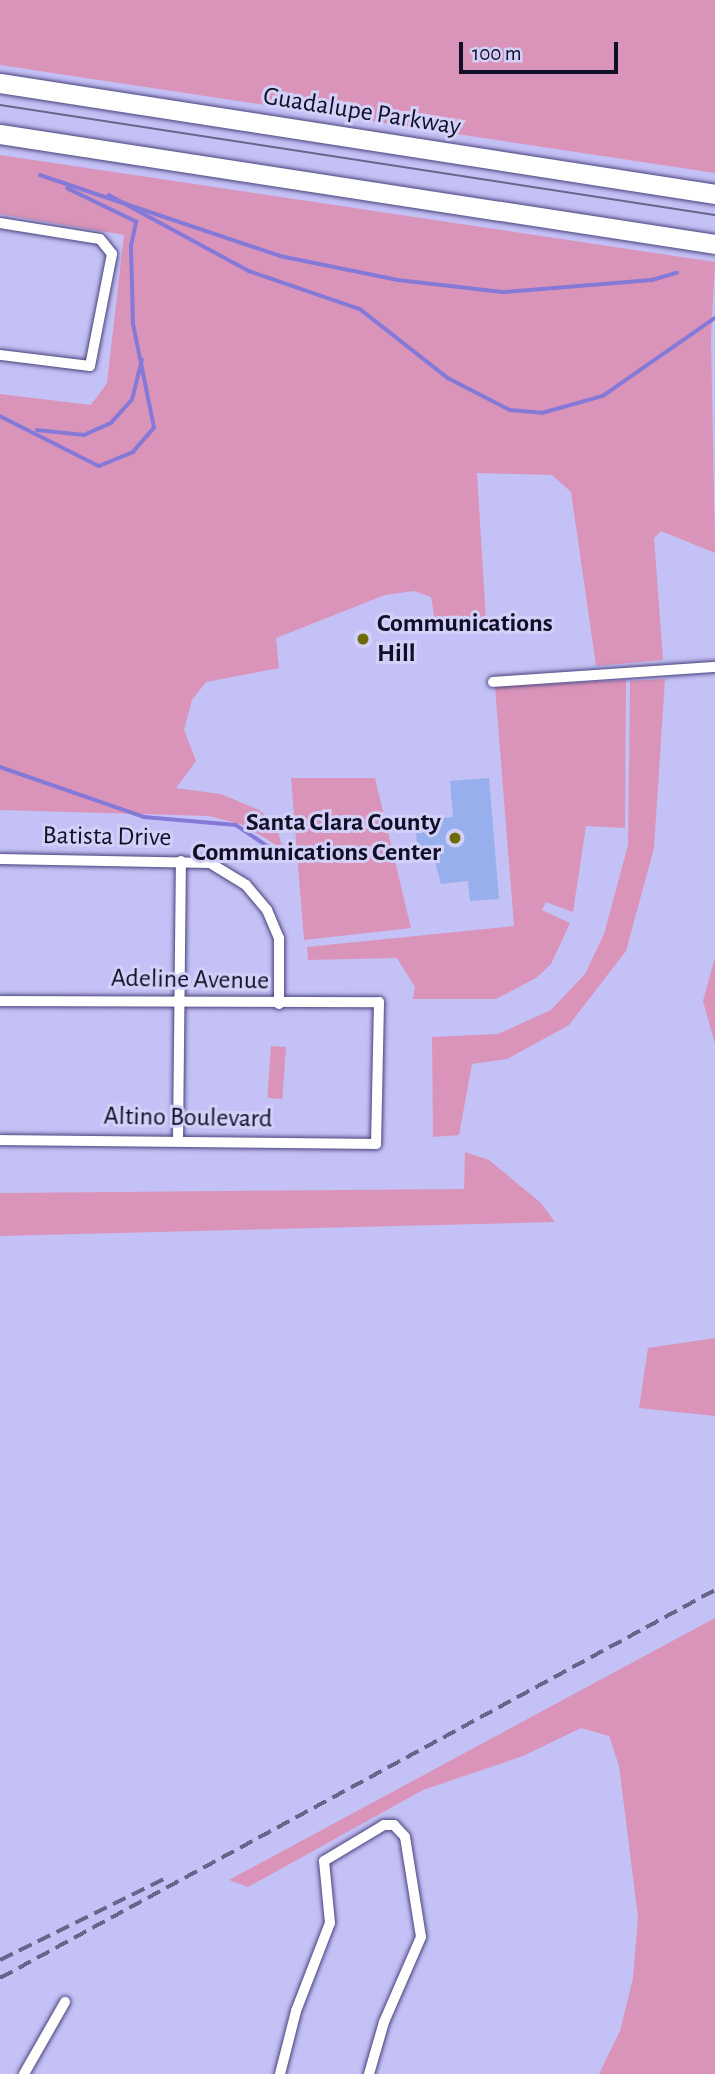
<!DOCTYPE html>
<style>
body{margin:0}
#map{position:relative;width:715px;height:2074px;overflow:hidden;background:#c4c1f6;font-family:"Alegreya Sans",sans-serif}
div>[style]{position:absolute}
.green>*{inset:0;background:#db94b9;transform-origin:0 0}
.stream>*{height:3.5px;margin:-1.75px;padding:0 1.75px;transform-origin:1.75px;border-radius:1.75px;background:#8579d8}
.building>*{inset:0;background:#97afec}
.roads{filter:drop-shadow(0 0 2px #4a437c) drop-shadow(0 0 2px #4a437c)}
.street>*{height:10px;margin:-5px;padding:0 5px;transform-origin:5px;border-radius:5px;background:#fff}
.highway>*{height:19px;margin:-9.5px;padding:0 9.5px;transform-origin:9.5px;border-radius:9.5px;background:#fff}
.tram>*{height:2px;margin:-1px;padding:0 1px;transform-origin:1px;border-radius:1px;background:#68658a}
.rail>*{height:3.5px;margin-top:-1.75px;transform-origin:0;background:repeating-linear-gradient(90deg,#68658a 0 14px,transparent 0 21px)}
.dots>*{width:19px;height:19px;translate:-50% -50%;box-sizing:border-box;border:4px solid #d2d0f8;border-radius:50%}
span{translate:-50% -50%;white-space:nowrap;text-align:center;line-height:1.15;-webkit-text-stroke:6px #d2d0f8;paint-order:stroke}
.street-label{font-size:26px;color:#110e25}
.poi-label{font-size:26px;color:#110e25;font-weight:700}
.left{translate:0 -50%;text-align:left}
.right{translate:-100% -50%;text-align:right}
.scale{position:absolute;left:459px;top:42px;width:159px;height:32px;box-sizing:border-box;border:4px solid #110e25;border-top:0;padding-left:9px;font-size:21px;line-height:24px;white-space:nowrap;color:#110e25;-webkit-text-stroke:5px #d2d0f8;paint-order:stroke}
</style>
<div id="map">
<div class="green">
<i style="clip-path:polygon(0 0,715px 0,715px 173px,0 65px)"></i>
<i style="clip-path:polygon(0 155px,715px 262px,711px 337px,715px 553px,661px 531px,654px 538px,663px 660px,596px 666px,571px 492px,552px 475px,477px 473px,486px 620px,435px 621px,431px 597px,414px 591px,385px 595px,276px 638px,279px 668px,206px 682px,192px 700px,184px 730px,196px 761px,176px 788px,221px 794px,259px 810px,275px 823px,283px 849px,243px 825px,209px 816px,0 810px,0 394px,91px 405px,107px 383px,124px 235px,0 214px)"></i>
<i style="clip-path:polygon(665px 679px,654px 848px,626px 951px,569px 1025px,507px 1059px,472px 1064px,459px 1135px,433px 1137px,432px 1037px,498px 1034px,551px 1010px,585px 974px,604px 934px,628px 845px,630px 681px)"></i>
<i style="clip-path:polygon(626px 680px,625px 828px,586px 826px,573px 912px,546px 902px,542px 910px,570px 923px,551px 964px,536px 978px,496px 999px,413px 999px,415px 987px,397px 958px,308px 960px,307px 947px,514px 926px,495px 687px)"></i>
<i style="clip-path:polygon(291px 778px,375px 778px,411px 928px,304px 940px)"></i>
<i style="clip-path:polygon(715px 957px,715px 1044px,703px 1001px)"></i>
<i style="left:271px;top:1046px;width:15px;height:52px;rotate:4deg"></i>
<i style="clip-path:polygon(465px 1152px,489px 1160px,541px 1203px,555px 1222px,0 1236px,0 1193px,464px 1189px)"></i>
<i style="clip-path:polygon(715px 1338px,715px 1416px,639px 1408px,648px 1348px)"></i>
<i style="clip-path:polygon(715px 1618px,715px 2074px,599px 2074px,620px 2031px,633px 1978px,638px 1918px,619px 1766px,609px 1736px,581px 1728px,523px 1756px,423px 1790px,248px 1887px,229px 1880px)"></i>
</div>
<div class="stream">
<i style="left:40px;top:175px;width:253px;rotate:18.6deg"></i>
<i style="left:280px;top:256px;width:120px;rotate:11.5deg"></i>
<i style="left:398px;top:280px;width:107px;rotate:6.5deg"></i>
<i style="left:504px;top:292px;width:148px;rotate:-4.6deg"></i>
<i style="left:652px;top:280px;width:26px;rotate:-16deg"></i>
<i style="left:109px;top:195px;width:159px;rotate:28.5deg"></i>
<i style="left:249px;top:271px;width:117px;rotate:18.9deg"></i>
<i style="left:360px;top:309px;width:112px;rotate:38.1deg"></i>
<i style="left:448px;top:378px;width:70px;rotate:27.3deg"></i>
<i style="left:510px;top:410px;width:32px;rotate:5deg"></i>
<i style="left:542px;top:413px;width:63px;rotate:-15.6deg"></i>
<i style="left:603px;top:396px;width:136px;rotate:-34.9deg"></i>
<i style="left:0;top:416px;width:111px;rotate:26.8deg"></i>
<i style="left:99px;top:466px;width:37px;rotate:-22deg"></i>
<i style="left:133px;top:452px;width:32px;rotate:-49deg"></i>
<i style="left:154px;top:428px;width:106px;rotate:-101.4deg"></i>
<i style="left:133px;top:324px;width:78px;rotate:-91.5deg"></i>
<i style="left:131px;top:246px;width:25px;rotate:-78deg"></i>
<i style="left:136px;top:222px;width:76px;rotate:-154.1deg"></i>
<i style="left:37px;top:430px;width:47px;rotate:6.1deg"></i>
<i style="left:84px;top:435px;width:30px;rotate:-24deg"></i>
<i style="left:111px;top:423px;width:31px;rotate:-48deg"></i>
<i style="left:132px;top:400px;width:41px;rotate:-76deg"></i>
<i style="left:0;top:767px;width:152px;rotate:19.1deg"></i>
<i style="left:144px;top:817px;width:92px;rotate:5deg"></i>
<i style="left:236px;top:825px;width:47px;rotate:33.7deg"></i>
</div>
<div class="building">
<i style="clip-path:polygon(489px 778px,499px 899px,470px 901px,468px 881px,441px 884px,431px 846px,417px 847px,416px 829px,430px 828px,429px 819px,453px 817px,450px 781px)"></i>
</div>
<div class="roads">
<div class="street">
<i style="left:0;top:223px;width:101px;rotate:9.1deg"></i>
<i style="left:100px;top:239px;width:19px;rotate:51deg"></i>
<i style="left:112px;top:254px;width:114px;rotate:101.1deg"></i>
<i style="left:90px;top:366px;width:91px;rotate:-173deg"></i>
<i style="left:493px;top:682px;width:223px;rotate:-3.9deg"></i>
<i style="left:0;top:859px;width:210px;rotate:1.1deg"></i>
<i style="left:210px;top:863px;width:42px;rotate:31.4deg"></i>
<i style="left:246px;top:885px;width:33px;rotate:50deg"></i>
<i style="left:267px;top:910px;width:30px;rotate:67deg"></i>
<i style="left:279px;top:938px;width:66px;rotate:90deg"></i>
<i style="left:0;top:1001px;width:379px;rotate:0.2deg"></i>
<i style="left:379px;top:1002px;width:142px;rotate:91.2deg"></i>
<i style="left:376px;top:1144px;width:376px;rotate:-179.4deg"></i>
<i style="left:178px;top:1140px;width:279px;rotate:-89.4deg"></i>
<i style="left:24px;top:2074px;width:83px;rotate:-60.3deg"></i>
<i style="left:280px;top:2074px;width:65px;rotate:-75.7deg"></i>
<i style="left:296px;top:2011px;width:94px;rotate:-68.9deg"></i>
<i style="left:330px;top:1923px;width:62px;rotate:-95.5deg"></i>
<i style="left:324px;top:1861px;width:70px;rotate:-31deg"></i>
<i style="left:384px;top:1825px;width:10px"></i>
<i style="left:394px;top:1825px;width:16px;rotate:47deg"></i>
<i style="left:405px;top:1837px;width:101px;rotate:80.9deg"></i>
<i style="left:421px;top:1937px;width:93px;rotate:113.5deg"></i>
<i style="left:384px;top:2022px;width:54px;rotate:106.1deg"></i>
</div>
<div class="highway">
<i style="left:0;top:83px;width:724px;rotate:8.82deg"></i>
<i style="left:0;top:134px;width:723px;rotate:8.75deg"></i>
</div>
</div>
<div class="tram">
<i style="left:0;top:105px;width:723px;rotate:8.75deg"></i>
</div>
<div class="rail">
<i style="left:0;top:1960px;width:185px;rotate:-26.3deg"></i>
<i style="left:0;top:1978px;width:813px;rotate:-28.49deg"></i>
</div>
<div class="dots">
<i style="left:363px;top:639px;background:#6e6a06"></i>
<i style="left:455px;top:838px;background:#6e6a06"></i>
</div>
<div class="street-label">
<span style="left:362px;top:112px;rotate:9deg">Guadalupe Parkway</span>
<span style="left:107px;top:837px;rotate:1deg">Batista Drive</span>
<span style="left:190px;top:980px;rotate:1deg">Adeline Avenue</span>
<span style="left:188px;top:1118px;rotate:1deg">Altino Boulevard</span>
</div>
<div class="poi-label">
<span class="left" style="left:377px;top:639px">Communications<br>Hill</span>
<span class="right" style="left:441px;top:838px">Santa Clara County<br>Communications Center</span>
</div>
<div class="scale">100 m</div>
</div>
